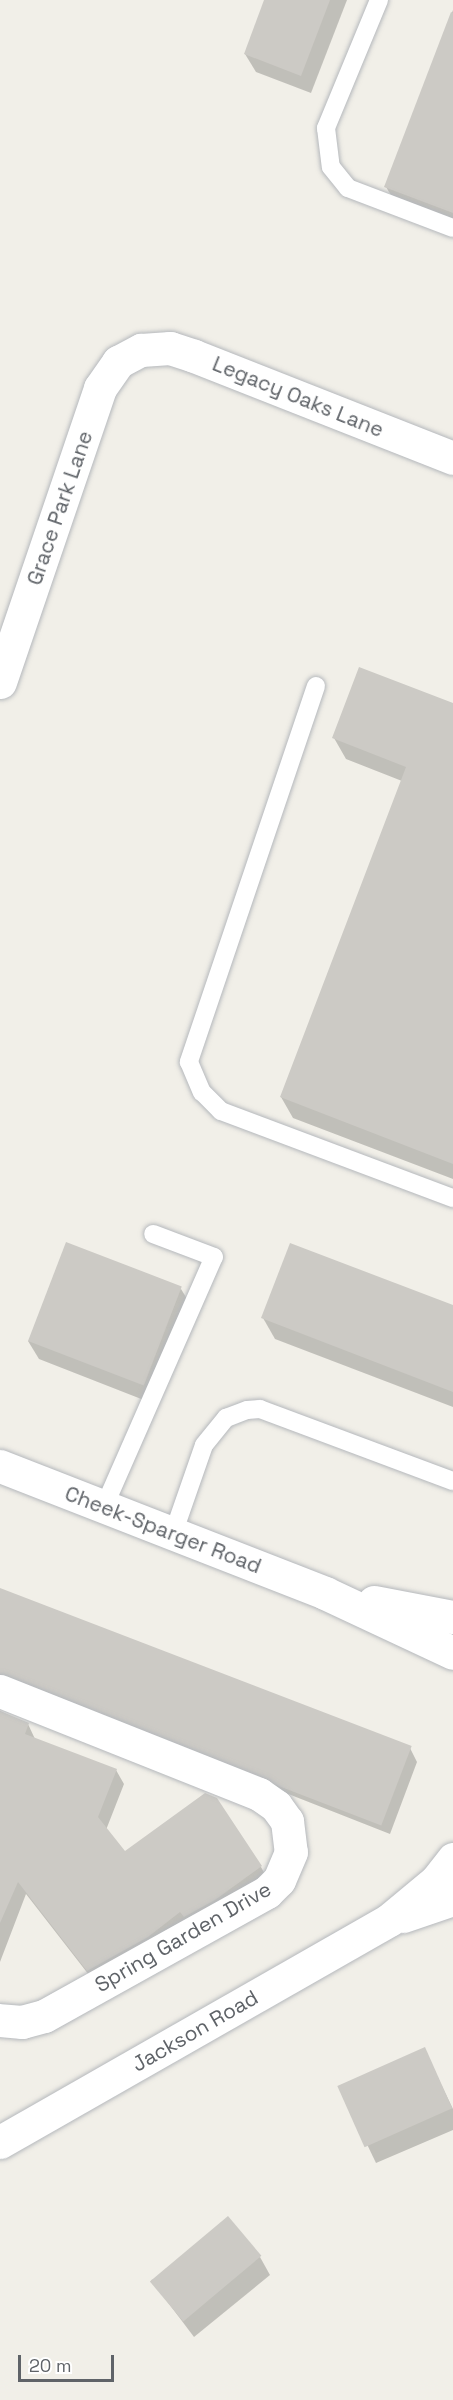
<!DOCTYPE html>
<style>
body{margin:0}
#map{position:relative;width:453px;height:2400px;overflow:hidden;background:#f1efe8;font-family:"Space Grotesk",sans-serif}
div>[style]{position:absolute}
.shadow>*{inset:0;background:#0003}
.building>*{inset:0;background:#cccac5;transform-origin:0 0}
.roads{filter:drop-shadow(0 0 2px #b5b8bc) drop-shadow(0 0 2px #b5b8bc)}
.service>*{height:18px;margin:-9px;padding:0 9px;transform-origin:9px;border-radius:9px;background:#fff}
.minor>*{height:33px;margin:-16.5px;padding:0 16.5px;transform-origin:16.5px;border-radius:16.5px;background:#fff}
.secondary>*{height:33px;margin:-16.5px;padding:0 16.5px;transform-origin:16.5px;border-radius:16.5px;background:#fff}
span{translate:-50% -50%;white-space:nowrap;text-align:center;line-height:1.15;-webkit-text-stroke:4.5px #fff;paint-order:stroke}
.street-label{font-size:21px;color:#5f6368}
.scale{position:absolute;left:18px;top:2355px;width:96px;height:27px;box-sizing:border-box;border:3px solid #5f6368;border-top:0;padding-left:8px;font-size:18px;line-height:21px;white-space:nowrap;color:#5f6368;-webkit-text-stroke:4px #fff;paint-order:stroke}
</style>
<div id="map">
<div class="shadow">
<i style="clip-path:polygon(266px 0,347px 0,311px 93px,256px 72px,245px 54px)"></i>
<i style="clip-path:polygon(453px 10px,453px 228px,398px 207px,386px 187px)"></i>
<i style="clip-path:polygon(453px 704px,453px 1179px,293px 1118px,281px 1097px,402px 781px,346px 759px,334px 738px)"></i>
<i style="clip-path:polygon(181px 1289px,192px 1307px,154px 1404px,39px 1359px,28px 1341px)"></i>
<i style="clip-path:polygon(453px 1307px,453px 1407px,275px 1339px,263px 1318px)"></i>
<i style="clip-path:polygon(0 1589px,410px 1748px,417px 1762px,390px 1834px,16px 1687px,0 1689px)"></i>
<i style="clip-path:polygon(0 1711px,28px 1724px,35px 1739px,116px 1770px,124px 1784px,106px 1830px,124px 1853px,261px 1867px,268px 1880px,96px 1984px,26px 1894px,0 1962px)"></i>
<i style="clip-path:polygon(424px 2049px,453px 2109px,453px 2130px,376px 2163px,339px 2086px)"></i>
<i style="clip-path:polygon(260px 2257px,270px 2275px,194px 2337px,151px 2280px)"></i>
</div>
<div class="building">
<i style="clip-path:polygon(264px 0,330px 0,301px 76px,244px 54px)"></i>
<i style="clip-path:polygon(451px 12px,453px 13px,453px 213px,384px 187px)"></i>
<i style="clip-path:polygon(359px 667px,453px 703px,453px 1164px,280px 1097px,406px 767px,332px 738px)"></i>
<i style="left:66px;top:1242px;width:124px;height:106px;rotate:21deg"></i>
<i style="clip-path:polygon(290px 1243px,453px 1305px,453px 1392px,261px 1318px)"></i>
<i style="left:0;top:1588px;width:441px;height:85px;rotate:21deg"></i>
<i style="clip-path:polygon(0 1711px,29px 1723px,25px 1734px,117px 1769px,98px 1817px,125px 1851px,205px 1793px,217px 1798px,262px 1866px,215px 1900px,184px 1917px,180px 1912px,148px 1937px,87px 1971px,18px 1882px,0 1923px)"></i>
<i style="left:425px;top:2047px;width:67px;height:96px;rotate:66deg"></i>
<i style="left:228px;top:2216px;width:52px;height:102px;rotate:50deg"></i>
</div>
<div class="roads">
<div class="service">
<i style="left:379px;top:0;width:139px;rotate:112.5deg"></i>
<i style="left:326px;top:128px;width:39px;rotate:83deg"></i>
<i style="left:331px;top:167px;width:27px;rotate:51deg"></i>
<i style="left:348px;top:188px;width:112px;rotate:20.9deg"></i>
<i style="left:316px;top:686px;width:397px;rotate:108.7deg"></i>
<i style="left:189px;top:1062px;width:33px;rotate:67deg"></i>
<i style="left:202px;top:1092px;width:27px;rotate:45deg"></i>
<i style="left:221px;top:1111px;width:248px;rotate:20.6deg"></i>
<i style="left:104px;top:1507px;width:273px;rotate:-66.3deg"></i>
<i style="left:214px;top:1257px;width:65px;rotate:-159.3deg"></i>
<i style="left:173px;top:1534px;width:94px;rotate:-70.8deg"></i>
<i style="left:204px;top:1445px;width:35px;rotate:-51deg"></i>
<i style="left:226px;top:1418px;width:22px;rotate:-21deg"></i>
<i style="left:247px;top:1410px;width:13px;rotate:-4deg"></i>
<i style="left:260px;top:1409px;width:206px;rotate:20.5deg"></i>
</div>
<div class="minor">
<i style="left:0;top:682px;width:311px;rotate:-71.2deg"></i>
<i style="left:100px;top:388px;width:32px;rotate:-55deg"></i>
<i style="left:118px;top:362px;width:26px;rotate:-28deg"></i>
<i style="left:141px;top:350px;width:29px;rotate:-4deg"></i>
<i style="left:170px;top:348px;width:25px;rotate:18deg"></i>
<i style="left:194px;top:356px;width:278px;rotate:21.5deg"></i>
<i style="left:0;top:1691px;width:279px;rotate:21.7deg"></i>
<i style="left:259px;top:1794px;width:21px;rotate:35deg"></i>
<i style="left:276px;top:1806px;width:19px;rotate:54deg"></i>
<i style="left:287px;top:1821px;width:31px;rotate:83deg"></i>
<i style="left:291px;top:1852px;width:30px;rotate:113deg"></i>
<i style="left:279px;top:1880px;width:17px;rotate:135deg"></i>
<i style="left:267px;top:1892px;width:255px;rotate:150.9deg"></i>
<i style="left:44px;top:2016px;width:23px;rotate:165deg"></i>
<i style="left:22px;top:2022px;width:22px;rotate:-175deg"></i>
</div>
<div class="secondary">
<i style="left:0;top:1466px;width:349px;rotate:21.3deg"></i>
<i style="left:325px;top:1593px;width:141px;rotate:25.1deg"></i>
<i style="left:374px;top:1602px;width:80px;rotate:10.8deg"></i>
<i style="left:403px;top:1916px;width:53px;rotate:-18.8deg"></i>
<i style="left:0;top:2142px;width:448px;rotate:-29.7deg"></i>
<i style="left:389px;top:1920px;width:61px;rotate:-39.7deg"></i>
<i style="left:436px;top:1881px;width:28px;rotate:-52deg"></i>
</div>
</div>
<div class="street-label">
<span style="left:298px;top:397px;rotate:22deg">Legacy Oaks Lane</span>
<span style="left:60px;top:508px;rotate:-71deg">Grace Park Lane</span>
<span style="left:163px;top:1530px;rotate:21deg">Cheek-Sparger Road</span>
<span style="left:183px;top:1937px;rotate:-30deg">Spring Garden Drive</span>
<span style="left:195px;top:2031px;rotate:-30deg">Jackson Road</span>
</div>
<div class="scale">20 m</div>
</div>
